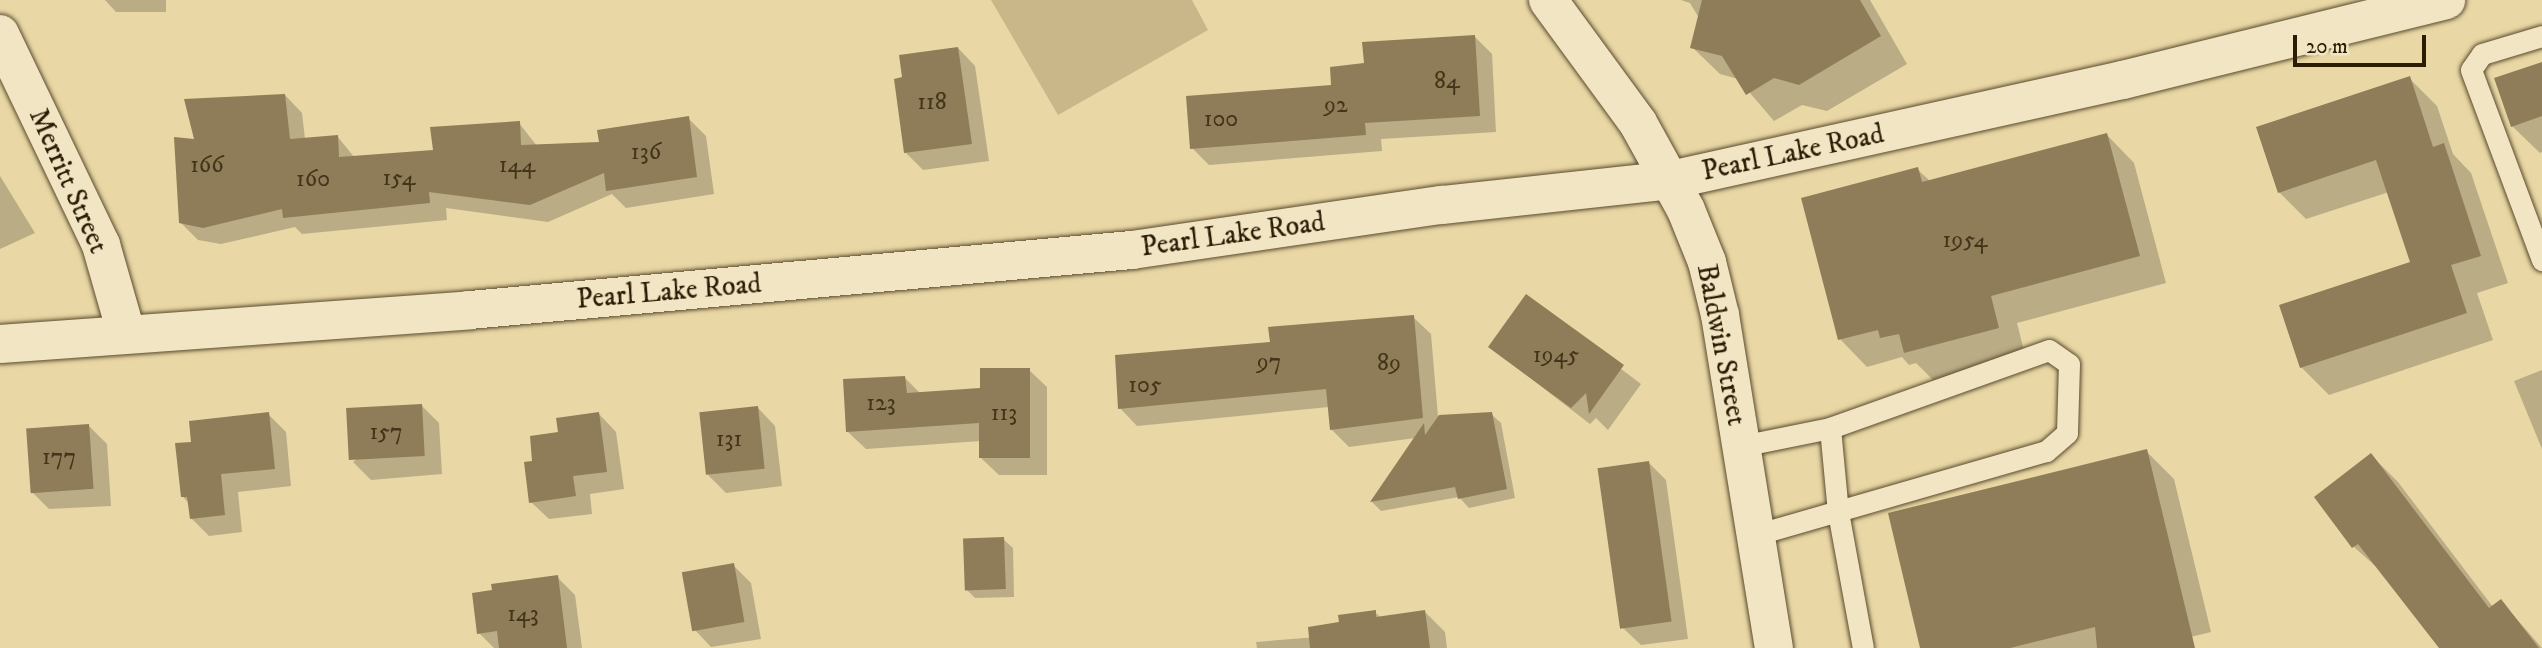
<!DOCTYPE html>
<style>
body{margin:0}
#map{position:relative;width:2542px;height:648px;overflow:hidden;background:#e9d7a5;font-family:"IM FELL DW Pica",serif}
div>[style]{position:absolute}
.green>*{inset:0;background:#c9b78a}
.shadow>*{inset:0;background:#0003}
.building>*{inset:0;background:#8e7d58;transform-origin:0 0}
.roads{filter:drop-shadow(0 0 2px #5a4b2d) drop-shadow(0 0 2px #5a4b2d)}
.service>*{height:21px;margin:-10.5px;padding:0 10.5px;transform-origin:10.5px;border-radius:10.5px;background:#f1e5c4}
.minor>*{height:38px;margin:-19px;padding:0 19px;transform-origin:19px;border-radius:19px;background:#f1e5c4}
.secondary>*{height:38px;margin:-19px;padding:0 19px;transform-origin:19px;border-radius:19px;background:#f1e5c4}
span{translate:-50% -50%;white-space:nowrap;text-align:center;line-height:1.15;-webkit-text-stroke:5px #f1e5c4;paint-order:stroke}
.number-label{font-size:24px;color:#44341a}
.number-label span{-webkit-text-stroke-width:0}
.street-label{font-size:28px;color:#2b1c05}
.scale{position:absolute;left:2293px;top:35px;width:133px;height:32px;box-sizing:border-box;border:4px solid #2b1c05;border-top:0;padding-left:9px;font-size:21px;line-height:24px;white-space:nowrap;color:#2b1c05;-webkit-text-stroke:5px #f1e5c4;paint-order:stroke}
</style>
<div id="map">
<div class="green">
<i style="clip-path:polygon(991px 0,1192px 0,1208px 30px,1058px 115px)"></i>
</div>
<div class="shadow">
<i style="clip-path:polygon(105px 0,166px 0,166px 12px,116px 12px)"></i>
<i style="clip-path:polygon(1681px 0,1870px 0,1907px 64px,1827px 111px,1802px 105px,1774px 121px,1738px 79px,1720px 74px,1692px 47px,1699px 18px,1690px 3px)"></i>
<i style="clip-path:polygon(1475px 37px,1492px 54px,1496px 132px,1381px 139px,1382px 151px,1209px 165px,1192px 148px,1333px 86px,1365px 65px)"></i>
<i style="clip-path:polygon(958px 48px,975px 66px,989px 161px,923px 170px,905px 152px,904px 79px)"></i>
<i style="clip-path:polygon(2542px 64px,2542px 152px,2540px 153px,2512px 126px)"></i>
<i style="clip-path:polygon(2409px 78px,2437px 106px,2453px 154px,2471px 173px,2508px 283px,2477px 293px,2493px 340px,2329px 395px,2301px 367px,2412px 263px,2389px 192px,2306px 219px,2279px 192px)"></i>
<i style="clip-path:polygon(285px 95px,302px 113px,305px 139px,337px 136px,355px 158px,434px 152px,519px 123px,537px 146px,601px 143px,688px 118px,706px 136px,714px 194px,626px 208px,612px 194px,548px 222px,446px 208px,447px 220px,302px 234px,295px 227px,221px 244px,198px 240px,180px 222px,196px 141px)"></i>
<i style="clip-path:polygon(2107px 135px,2134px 163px,2166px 283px,2017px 323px,2025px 355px,1933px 380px,1916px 363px,1909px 365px,1902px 357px,1867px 367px,1840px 339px,1917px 169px,1931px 182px)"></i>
<i style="clip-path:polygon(0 176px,35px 233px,0 249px)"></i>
<i style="clip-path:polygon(1526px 297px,1641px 384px,1608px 430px,1596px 418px,1590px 424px,1490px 347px)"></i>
<i style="clip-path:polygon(1413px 317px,1431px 334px,1438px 417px,1491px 414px,1501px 423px,1515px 498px,1469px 508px,1459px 497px,1381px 511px,1372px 502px,1415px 438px,1349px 447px,1332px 430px,1329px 407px,1137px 426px,1120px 408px,1272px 344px)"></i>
<i style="clip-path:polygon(1029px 370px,1047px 387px,1047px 475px,999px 475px,981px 458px,981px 441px,866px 449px,848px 432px,905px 378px,921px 394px,982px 390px)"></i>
<i style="clip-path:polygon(2542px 370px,2542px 449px,2514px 381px)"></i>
<i style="clip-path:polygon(421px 405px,439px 423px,442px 474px,371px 480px,353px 462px)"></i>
<i style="clip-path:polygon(758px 408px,775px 426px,782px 486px,726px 493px,708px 475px)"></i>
<i style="clip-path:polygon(268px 414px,286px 432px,291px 486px,238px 492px,242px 532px,209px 536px,191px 518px,190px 504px,183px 497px,193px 443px)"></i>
<i style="clip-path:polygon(599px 414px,616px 432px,624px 489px,590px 494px,592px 514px,549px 519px,531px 502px,534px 462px,560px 434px)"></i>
<i style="clip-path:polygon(89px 426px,107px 444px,111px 506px,49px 509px,31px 491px)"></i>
<i style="clip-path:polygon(2146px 451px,2174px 479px,2211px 632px,2146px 648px,1922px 648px)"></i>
<i style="clip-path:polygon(2371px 455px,2398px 482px,2493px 607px,2501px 601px,2542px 648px,2442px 648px,2383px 573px,2354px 547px)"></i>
<i style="clip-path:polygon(1648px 462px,1666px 480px,1688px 639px,1641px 645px,1623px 628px)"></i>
<i style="clip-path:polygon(1003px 539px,1013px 548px,1014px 597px,975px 598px,966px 589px)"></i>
<i style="clip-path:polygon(733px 565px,751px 583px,761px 639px,711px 647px,694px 629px)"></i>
<i style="clip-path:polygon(557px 577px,575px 595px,582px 648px,494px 648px,479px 633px)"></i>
<i style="clip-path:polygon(1375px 612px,1381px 618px,1425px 612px,1445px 632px,1447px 648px,1257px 648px,1256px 642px,1342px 635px)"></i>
</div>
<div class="building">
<i style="clip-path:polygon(1702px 0,1860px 0,1881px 36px,1799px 85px,1774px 78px,1746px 95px,1722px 56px,1690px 48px)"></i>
<i style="clip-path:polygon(1475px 35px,1480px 116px,1365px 123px,1366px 135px,1190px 149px,1186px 96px,1331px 85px,1330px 67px,1364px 63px,1362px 42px)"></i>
<i style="clip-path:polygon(958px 47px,972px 144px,904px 153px,894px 79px,902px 77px,899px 55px)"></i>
<i style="clip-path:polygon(2542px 62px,2542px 116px,2511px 127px,2494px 78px)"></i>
<i style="clip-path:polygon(2410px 76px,2433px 147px,2444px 143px,2481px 256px,2451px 265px,2467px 313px,2300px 368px,2279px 305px,2410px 262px,2376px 160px,2278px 193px,2256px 127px)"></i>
<i style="clip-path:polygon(285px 94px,290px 139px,338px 135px,339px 157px,433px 150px,430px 127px,520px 121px,521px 145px,599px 142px,597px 130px,689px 116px,697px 177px,606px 191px,604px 173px,530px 205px,429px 192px,430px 203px,283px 218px,282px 209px,203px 228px,179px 223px,174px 137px,194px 139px,184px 99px)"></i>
<i style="clip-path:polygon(2107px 133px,2140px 256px,1991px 296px,1999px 328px,1904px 353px,1899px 334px,1880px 338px,1878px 330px,1838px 340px,1801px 198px,1918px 167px,1922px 182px)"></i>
<i style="clip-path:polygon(1526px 294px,1624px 365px,1589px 414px,1586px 393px,1571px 408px,1488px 347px)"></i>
<i style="clip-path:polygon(1414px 315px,1423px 418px,1330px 430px,1326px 389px,1118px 409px,1115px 355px,1270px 342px,1268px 327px)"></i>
<i style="clip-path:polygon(980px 368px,1030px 368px,1030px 458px,979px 458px,979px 423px,846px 432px,843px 379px,905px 376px,907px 393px,980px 388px)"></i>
<i style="left:422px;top:404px;width:52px;height:76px;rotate:87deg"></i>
<i style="left:758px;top:406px;width:63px;height:59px;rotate:84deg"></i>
<i style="clip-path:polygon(269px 412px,275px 469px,221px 474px,225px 515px,190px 519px,187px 497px,181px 497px,175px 443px,191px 442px,189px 421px)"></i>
<i style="clip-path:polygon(599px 412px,607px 472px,573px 476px,576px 496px,529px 503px,524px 462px,532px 461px,530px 436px,558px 432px,556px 418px)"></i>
<i style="clip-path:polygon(1492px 412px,1507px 489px,1458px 499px,1455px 487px,1370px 502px,1424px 423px,1425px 435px,1439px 415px)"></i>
<i style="left:89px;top:424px;width:65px;height:63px;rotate:86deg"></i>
<i style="clip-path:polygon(2147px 449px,2195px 648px,2097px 648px,2095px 627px,2010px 648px,1920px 648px,1888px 513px)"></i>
<i style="clip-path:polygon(2371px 453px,2489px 608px,2501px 599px,2539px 648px,2439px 648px,2358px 544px,2352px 548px,2314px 497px)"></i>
<i style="left:1649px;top:461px;width:162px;height:52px;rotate:82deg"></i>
<i style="left:1004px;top:537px;width:52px;height:41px;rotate:88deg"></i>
<i style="left:734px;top:563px;width:60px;height:53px;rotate:80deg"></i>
<i style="clip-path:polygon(558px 575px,567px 648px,499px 648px,497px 631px,477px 634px,472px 593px,492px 590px,491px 584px)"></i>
<i style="clip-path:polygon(1376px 610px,1376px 617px,1425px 610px,1430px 648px,1310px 648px,1308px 627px,1339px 622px,1338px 615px)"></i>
</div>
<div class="roads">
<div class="service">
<i style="left:2542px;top:36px;width:63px;rotate:163.3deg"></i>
<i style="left:2482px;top:54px;width:19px;rotate:125deg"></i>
<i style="left:2471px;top:70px;width:203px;rotate:69.5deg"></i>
<i style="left:1830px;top:428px;width:84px;rotate:84.6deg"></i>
<i style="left:1838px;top:512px;width:138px;rotate:79.6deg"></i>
<i style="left:1741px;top:446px;width:91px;rotate:-11.4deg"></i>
<i style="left:1830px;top:428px;width:232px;rotate:-19.6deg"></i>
<i style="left:2049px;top:350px;width:24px;rotate:35deg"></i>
<i style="left:2069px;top:364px;width:69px;rotate:91.7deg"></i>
<i style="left:2067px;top:433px;width:28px;rotate:139deg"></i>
<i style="left:2046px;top:451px;width:303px;rotate:163.9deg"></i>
</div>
<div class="minor">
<i style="left:0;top:34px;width:234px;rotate:64.4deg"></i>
<i style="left:101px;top:245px;width:91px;rotate:74deg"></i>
</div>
<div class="secondary">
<i style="left:1548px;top:0;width:152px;rotate:53.8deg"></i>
<i style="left:1638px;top:123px;width:99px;rotate:61.1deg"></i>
<i style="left:1686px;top:210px;width:56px;rotate:68deg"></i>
<i style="left:1707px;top:262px;width:55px;rotate:76.2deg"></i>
<i style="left:1720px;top:315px;width:337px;rotate:80.8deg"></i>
<i style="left:0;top:344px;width:471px;rotate:-4.1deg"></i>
<i style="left:470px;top:310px;width:665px;rotate:-5.18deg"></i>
<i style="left:1132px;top:250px;width:313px;rotate:-8.3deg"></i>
<i style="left:1442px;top:205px;width:230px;rotate:-6.2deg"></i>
<i style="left:1671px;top:180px;width:463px;rotate:-12.5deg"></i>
<i style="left:2123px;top:80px;width:333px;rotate:-13.9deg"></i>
</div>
</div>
<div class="number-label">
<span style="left:1447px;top:82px">84</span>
<span style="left:932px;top:103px">118</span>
<span style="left:1336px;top:106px">92</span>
<span style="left:1221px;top:120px">100</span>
<span style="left:646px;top:153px">136</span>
<span style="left:207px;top:166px">166</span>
<span style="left:517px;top:166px">144</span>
<span style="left:399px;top:179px">154</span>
<span style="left:313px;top:180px">160</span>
<span style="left:1965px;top:241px">1954</span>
<span style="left:1556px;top:356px">1945</span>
<span style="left:1269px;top:363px">97</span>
<span style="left:1389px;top:364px">89</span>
<span style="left:1145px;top:386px">105</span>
<span style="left:881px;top:404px">123</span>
<span style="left:1004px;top:414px">113</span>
<span style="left:386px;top:433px">157</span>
<span style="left:729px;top:440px">131</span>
<span style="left:59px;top:458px">177</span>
<span style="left:523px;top:615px">143</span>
</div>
<div class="street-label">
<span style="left:1793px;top:153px;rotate:-12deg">Pearl Lake Road</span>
<span style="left:68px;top:181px;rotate:66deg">Merritt Street</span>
<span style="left:1233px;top:235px;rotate:-8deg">Pearl Lake Road</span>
<span style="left:669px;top:292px;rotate:-5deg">Pearl Lake Road</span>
<span style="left:1721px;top:345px;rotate:79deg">Baldwin Street</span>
</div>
<div class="scale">20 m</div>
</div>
